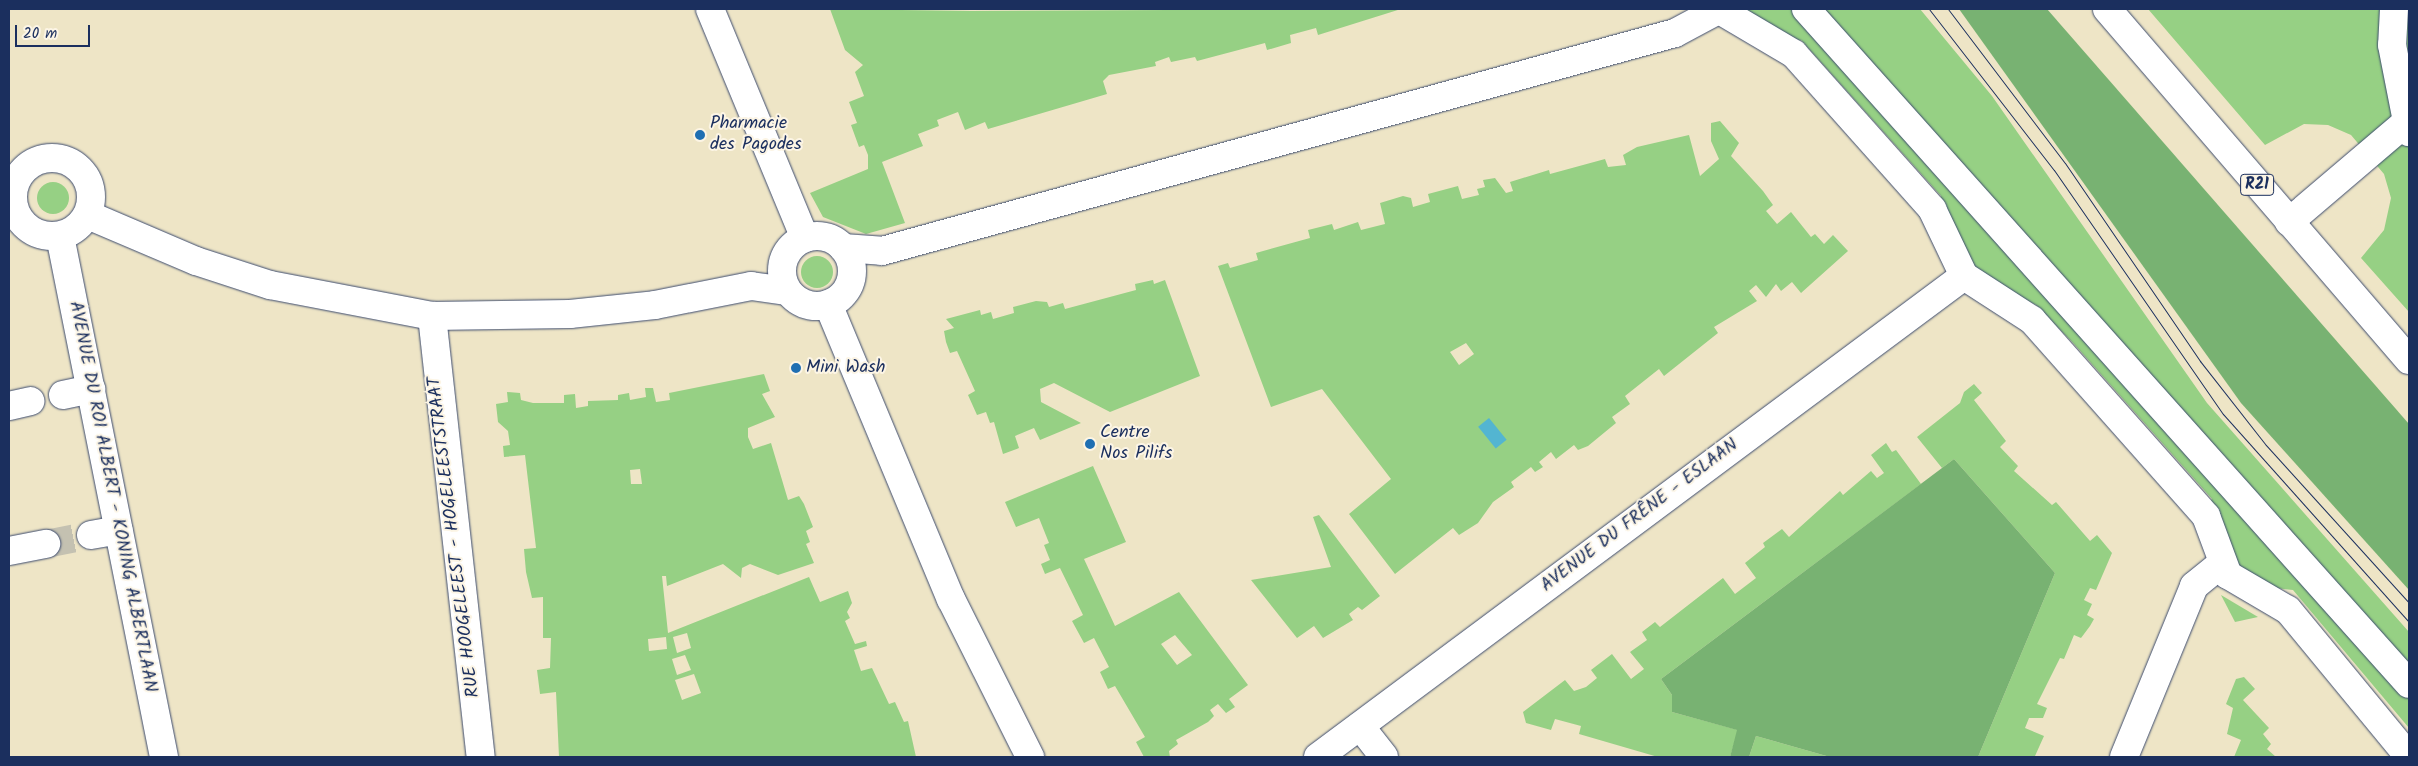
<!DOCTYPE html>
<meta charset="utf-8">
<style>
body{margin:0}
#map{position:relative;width:2418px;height:766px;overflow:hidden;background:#eee5c6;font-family:Kalam,sans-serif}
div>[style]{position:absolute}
.green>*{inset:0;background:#96d084}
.round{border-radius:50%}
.forest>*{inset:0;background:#78b272}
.water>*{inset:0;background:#53b5d1;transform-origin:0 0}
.minor-tunnel>*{height:28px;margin-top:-14px;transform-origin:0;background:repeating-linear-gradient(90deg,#c4c1b1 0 28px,transparent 0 42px)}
.roads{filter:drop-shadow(0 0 1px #3b4a6e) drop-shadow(0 0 1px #3b4a6e)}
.minor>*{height:28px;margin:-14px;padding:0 14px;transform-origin:14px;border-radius:14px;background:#fff}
.minor>.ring{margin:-14px;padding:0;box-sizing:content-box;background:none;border:28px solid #fff;border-radius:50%}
.major>*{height:28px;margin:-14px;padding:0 14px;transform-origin:14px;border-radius:14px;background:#fff}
.tram>*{height:1px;margin:-0.5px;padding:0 0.5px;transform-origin:0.5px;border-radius:0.5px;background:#1b2f5e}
.dots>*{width:14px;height:14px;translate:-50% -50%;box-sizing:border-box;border:2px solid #fcf5e5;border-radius:50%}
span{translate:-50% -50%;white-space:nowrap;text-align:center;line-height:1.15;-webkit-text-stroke:4px #fcf5e5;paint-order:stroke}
.shield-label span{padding:1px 4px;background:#fcf5e5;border:1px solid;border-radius:4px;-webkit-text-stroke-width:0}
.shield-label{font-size:16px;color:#1b2f5e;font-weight:700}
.poi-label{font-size:18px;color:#1b2f5e}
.left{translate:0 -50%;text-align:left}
.street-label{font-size:18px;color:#1b2f5e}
.frame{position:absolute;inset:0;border:10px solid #1b2f5e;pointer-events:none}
.scale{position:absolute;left:15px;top:25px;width:75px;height:22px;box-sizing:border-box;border:2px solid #1b2f5e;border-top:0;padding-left:6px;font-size:15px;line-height:18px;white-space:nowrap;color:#1b2f5e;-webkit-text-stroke:4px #fcf5e5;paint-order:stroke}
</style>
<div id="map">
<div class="green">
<i style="clip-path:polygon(830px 9px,971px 11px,1401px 9px,1318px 35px,1316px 28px,1290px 35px,1291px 43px,1267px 50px,1265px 43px,1197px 61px,1195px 57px,1171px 62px,1169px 57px,1155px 62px,1156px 66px,1109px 75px,1103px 81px,1107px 94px,988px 129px,985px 122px,965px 130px,958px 112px,937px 120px,939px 126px,918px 134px,923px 146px,882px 162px,905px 223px,866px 234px,823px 217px,810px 193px,868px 169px,868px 155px,864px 145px,859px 147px,851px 125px,857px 123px,849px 102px,864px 96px,855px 72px,863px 65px,845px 50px)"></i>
<i style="clip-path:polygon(1733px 9px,1795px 9px,2409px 697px,2409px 728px,2293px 590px,2267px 587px,2238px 569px,2228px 536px,2205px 506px,2212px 499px,2074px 344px,2036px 305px,1978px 275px,1940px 206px,1941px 196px,1801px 40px,1794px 45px)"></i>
<i style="clip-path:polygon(1817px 9px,1920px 9px,1992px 96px,2207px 403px,2409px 632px,2409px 672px)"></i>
<i style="clip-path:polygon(2148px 9px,2409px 9px,2409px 312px,2361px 258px,2384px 230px,2391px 198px,2384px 174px,2351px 135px,2328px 125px,2304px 124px,2265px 145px)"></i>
<i style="clip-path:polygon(evenodd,1720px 121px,1739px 143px,1731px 156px,1763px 191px,1773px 205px,1766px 211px,1777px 224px,1791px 212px,1811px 237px,1815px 234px,1824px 244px,1833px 235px,1848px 251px,1801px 293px,1792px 282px,1781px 291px,1776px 284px,1766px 297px,1756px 285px,1749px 291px,1757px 301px,1714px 327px,1718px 333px,1664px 376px,1659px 369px,1625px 396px,1630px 404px,1612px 417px,1616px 423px,1588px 446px,1578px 450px,1574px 445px,1556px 459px,1551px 452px,1539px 462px,1543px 467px,1535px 472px,1531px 467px,1511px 482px,1514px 487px,1493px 502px,1478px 523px,1459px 535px,1453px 528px,1395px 574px,1349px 514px,1391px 479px,1322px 389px,1271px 407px,1218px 266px,1228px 263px,1230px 268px,1258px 260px,1256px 253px,1310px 238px,1308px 230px,1332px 224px,1334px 230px,1358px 222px,1361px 230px,1385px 224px,1380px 203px,1403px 196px,1411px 198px,1413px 207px,1430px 202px,1428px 194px,1458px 186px,1462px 199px,1479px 195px,1477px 189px,1485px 187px,1483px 180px,1495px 178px,1506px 193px,1513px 191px,1510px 182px,1549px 170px,1550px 174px,1605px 159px,1608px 167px,1626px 165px,1623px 155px,1637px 147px,1689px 135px,1700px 176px,1719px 159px,1711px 141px,1711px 123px,1720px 121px,1466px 343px,1474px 354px,1459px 365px,1450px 352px,1466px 343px)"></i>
<i class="round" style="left:37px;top:182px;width:32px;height:32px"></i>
<i class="round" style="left:801px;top:256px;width:32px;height:32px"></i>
<i style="clip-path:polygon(1153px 280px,1154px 284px,1165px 280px,1200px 376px,1110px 412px,1054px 383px,1040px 389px,1041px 402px,1081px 423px,1040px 440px,1034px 428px,1015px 436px,1019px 448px,1003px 454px,994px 422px,990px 423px,986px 412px,977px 415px,968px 395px,975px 391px,957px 351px,950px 353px,946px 342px,944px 331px,954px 328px,946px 319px,980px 310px,981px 315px,991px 312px,993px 319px,1014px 313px,1013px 307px,1036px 301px,1047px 302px,1049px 307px,1063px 303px,1065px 309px,1136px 290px,1135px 284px)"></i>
<i style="clip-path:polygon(evenodd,764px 374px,770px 391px,762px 394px,775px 417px,748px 428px,748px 437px,753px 449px,771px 443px,788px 500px,799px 496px,804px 504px,813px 527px,806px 531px,810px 542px,806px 544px,814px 563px,778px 575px,750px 564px,742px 568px,741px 578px,723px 564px,667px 586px,666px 576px,662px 576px,668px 633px,809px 577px,820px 602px,848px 591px,852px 603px,847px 612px,850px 618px,845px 621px,855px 644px,866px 641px,867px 646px,854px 650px,861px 671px,872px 668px,889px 704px,895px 702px,904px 722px,908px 721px,916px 757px,559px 757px,556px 692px,540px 694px,537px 670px,550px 668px,551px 638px,543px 638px,543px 597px,532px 598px,526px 572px,524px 549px,536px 548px,525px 455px,504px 457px,503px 446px,510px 445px,508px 431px,498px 422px,496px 404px,508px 402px,507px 392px,520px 393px,521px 400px,533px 403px,564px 403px,564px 395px,575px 394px,576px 408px,588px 406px,588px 401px,618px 400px,618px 395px,629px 393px,630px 400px,646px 397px,645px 388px,653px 388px,656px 402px,670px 400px,669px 393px,764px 374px,640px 469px,642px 484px,631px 484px,630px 470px,640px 469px,764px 374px,687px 633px,691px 648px,677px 653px,673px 637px,687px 633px,764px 374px,666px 637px,667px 649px,649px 651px,648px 639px,666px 637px,764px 374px,685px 655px,691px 670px,677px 675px,672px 659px,685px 655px,764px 374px,694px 674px,701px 693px,682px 700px,675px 680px,694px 674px)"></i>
<i style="clip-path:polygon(1974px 384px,1982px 393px,1974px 400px,2006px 441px,2000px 447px,2018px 466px,2014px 471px,2052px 505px,2056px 502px,2090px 541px,2097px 535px,2112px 553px,2096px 590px,2090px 588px,2084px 600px,2092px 604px,2087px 615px,2094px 619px,2090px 626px,2081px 638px,2074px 635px,2064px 659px,2060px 658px,2037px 704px,2047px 708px,2043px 718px,2029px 718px,2025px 728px,2044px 736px,2035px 756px,2030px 757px,1978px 757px,2055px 573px,1954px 459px,1942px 468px,1917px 437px,1960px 403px,1964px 392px)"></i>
<i style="clip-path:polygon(1886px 443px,1892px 452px,1896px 450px,1921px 484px,1661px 679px,1672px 695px,1672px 712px,1738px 730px,1730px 757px,1658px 757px,1579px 734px,1581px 726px,1555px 719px,1551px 730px,1526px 723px,1523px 712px,1565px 680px,1574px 691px,1586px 687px,1597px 678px,1591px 670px,1612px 654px,1631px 679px,1644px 669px,1630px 652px,1647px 640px,1642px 632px,1655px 622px,1660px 627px,1723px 578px,1735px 594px,1756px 578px,1745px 563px,1765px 547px,1763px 543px,1782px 529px,1789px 537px,1840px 491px,1843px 495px,1871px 471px,1877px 478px,1884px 473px,1871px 455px)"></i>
<i style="clip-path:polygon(evenodd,1093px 466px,1126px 542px,1084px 559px,1115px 626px,1179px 592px,1248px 685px,1229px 699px,1235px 707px,1226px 713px,1218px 704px,1210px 710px,1214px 716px,1208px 722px,1176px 740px,1178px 744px,1169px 751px,1170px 757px,1144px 757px,1136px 742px,1145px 737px,1115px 686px,1108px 689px,1100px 672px,1109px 667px,1094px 638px,1084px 643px,1072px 621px,1083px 615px,1060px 568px,1045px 574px,1041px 564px,1050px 560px,1044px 545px,1049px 543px,1039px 518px,1016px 527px,1005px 502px,1093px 466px,1175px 635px,1192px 655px,1177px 665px,1161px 644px,1175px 635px)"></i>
<i style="clip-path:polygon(1319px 515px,1380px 596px,1362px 610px,1358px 607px,1349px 614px,1353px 620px,1323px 638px,1314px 626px,1297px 638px,1251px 580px,1331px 567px,1313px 517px)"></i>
<i style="clip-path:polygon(2221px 595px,2258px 617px,2235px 622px)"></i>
<i style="clip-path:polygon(2244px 677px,2255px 689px,2243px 700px,2269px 728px,2263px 734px,2271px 744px,2267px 749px,2276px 757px,2234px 757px,2241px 740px,2227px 734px,2233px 708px,2226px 704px,2236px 679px)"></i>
<i style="clip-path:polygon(1756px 736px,1830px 757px,1749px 757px)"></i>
</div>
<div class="forest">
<i style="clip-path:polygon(1959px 9px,2047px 9px,2409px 424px,2409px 590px,2241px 403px)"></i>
<i style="clip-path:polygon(1954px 459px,2055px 573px,1978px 757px,1830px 757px,1756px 736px,1749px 757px,1730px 757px,1737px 730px,1672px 712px,1672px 695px,1661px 679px)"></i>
</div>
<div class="water">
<i style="left:1489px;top:418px;width:28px;height:14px;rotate:51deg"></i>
</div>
<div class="minor-tunnel">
<i style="left:46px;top:544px;width:46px;rotate:-11.3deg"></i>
</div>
<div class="roads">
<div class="minor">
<i style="left:710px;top:9px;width:248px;rotate:67.5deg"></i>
<i style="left:1718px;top:9px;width:88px;rotate:30.6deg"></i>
<i style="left:1794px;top:54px;width:208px;rotate:48.3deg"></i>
<i style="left:1932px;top:209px;width:74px;rotate:64.5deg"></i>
<i style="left:1964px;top:276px;width:81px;rotate:32.9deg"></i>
<i style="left:2032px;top:320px;width:262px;rotate:48.4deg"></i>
<i style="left:2206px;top:516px;width:63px;rotate:69.6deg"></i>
<i style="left:2228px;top:575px;width:69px;rotate:30.3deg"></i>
<i style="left:2288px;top:610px;width:190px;rotate:50.5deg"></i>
<i style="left:1806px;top:9px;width:905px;rotate:48.22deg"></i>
<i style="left:2394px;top:9px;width:36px;rotate:93deg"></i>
<i style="left:2392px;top:45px;width:89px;rotate:78.9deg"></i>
<i class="ring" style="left:13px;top:158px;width:50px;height:50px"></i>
<i style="left:88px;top:215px;width:117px;rotate:23.1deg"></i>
<i style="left:196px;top:261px;width:78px;rotate:18deg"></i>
<i style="left:270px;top:285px;width:165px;rotate:10.8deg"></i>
<i style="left:432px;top:316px;width:138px;rotate:-0.8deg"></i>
<i style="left:570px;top:314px;width:85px;rotate:-6deg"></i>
<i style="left:655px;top:305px;width:98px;rotate:-11.2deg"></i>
<i style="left:751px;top:286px;width:37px;rotate:8deg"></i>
<i style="left:2289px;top:222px;width:151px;rotate:-40.4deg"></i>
<i class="ring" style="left:782px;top:236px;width:42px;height:42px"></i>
<i style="left:60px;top:236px;width:531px;rotate:78.71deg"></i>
<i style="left:843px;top:248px;width:39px;rotate:4deg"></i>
<i style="left:882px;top:251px;width:822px;rotate:-15.37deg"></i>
<i style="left:1675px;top:33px;width:49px;rotate:-28.1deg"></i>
<i style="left:828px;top:304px;width:320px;rotate:67.4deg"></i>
<i style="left:951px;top:599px;width:177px;rotate:63.4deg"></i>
<i style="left:432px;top:316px;width:444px;rotate:83.7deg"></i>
<i style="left:63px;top:395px;width:29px;rotate:-12deg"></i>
<i style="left:9px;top:406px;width:22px;rotate:-13deg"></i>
<i style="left:91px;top:535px;width:28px;rotate:-10deg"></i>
<i style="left:9px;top:551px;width:38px;rotate:-11deg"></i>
<i style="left:1360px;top:726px;width:39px;rotate:52deg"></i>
<i style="left:1318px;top:757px;width:805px;rotate:-36.67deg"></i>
<i style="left:2124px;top:757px;width:185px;rotate:-67.7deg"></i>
<i style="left:2194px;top:586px;width:35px;rotate:-39deg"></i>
</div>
<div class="major">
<i style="left:2107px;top:9px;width:463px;rotate:49.3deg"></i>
</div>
</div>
<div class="tram">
<i style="left:1929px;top:9px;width:204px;rotate:52.2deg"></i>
<i style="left:2054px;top:170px;width:297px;rotate:55.3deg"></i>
<i style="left:2223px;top:414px;width:279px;rotate:48.2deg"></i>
<i style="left:1948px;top:9px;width:193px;rotate:52.8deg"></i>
<i style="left:2065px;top:163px;width:240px;rotate:55.7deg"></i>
<i style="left:2200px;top:361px;width:105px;rotate:51.9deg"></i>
<i style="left:2265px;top:444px;width:215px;rotate:47.8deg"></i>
</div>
<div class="dots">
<i style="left:700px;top:135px;background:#1f6fb2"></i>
<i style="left:796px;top:368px;background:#1f6fb2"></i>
<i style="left:1090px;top:444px;background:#1f6fb2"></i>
</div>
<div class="shield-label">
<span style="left:2257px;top:185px">R21</span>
</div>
<div class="poi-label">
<span class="left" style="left:710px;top:135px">Pharmacie<br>des Pagodes</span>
<span class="left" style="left:806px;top:368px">Mini Wash</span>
<span class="left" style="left:1100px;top:444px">Centre<br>Nos Pilifs</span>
</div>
<div class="street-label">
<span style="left:112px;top:497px;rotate:79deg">AVENUE DU ROI ALBERT - KONING ALBERTLAAN</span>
<span style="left:1640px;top:516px;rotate:-37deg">AVENUE DU FRÊNE - ESLAAN</span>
<span style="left:455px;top:537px;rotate:-97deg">RUE HOOGELEEST - HOGELEESTSTRAAT</span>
</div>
<div class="frame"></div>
<div class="scale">20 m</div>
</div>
